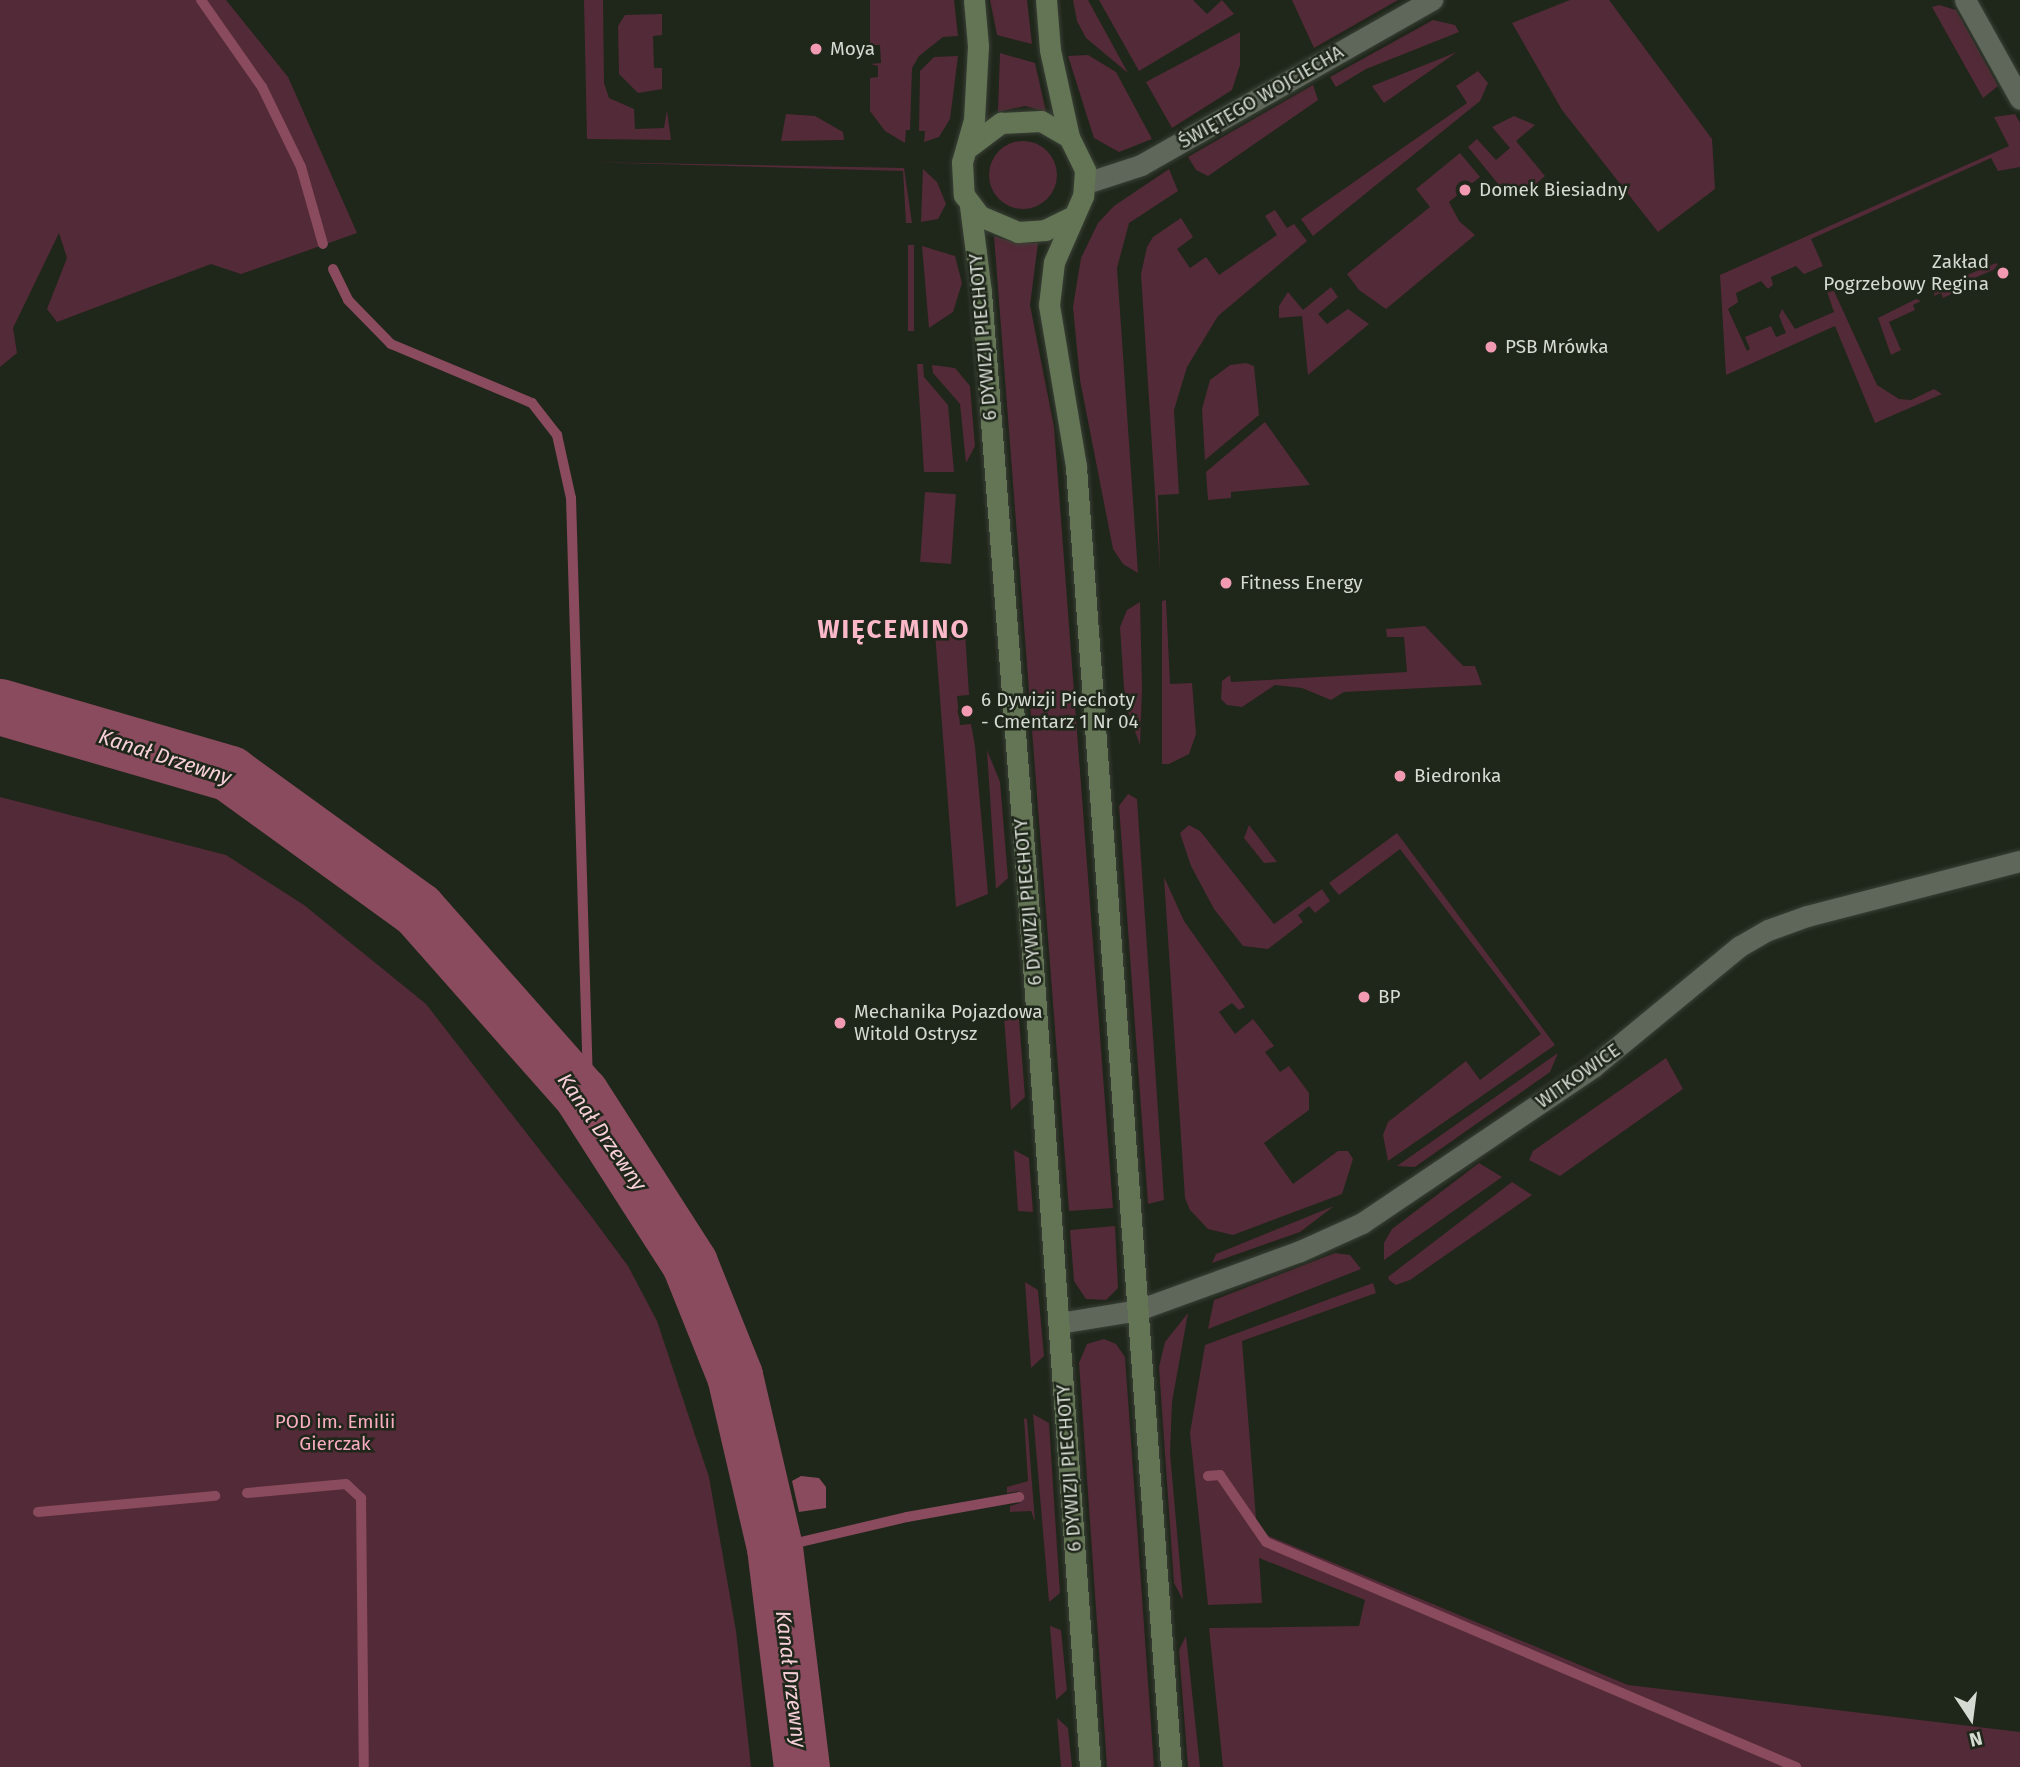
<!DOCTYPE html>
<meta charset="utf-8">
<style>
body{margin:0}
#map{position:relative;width:2020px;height:1767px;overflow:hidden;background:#1f261a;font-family:"Fira Sans",sans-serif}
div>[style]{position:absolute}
.green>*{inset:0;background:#532a37;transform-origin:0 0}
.round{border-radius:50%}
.water>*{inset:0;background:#894b5d}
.stream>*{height:10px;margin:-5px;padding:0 5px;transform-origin:5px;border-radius:5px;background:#894b5d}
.river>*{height:56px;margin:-28px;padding:0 28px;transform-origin:28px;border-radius:28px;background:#894b5d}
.roads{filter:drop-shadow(0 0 2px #3a4036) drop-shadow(0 0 2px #3a4036)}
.street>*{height:21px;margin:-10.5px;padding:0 10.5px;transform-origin:10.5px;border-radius:10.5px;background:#5e6759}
.secondary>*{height:21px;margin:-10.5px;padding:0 10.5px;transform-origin:10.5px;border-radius:10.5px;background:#637555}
.dots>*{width:19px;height:19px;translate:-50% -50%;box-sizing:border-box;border:4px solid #1f261a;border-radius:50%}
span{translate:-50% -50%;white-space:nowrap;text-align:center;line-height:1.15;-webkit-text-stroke:5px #1f261a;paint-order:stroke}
.poi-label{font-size:19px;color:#d5dad2}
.left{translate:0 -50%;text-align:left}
.right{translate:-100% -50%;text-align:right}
.street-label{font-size:19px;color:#d5dad2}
.park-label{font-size:19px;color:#f9adc1}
.water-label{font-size:21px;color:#f7cfd9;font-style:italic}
.district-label{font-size:26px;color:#fbb8c9;font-weight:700;letter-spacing:2px}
.north{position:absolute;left:1936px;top:1683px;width:70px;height:70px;-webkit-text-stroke:5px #1f261a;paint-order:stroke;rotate:167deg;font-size:19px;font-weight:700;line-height:28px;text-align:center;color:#d5dad2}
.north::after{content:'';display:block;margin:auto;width:24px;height:32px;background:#d5dad2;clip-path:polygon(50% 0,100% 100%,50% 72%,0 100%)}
</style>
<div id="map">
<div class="green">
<i style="clip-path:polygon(0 0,226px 0,288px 77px,357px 233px,241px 274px,211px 264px,57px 322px,47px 309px,67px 258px,59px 233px,13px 328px,17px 353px,0 367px)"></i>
<i style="clip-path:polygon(584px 0,603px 0,604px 83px,609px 98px,634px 109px,635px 129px,664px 128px,667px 110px,671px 140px,587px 139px)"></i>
<i style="clip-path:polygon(870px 0,954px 0,958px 36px,943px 37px,919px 56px,912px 68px,910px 130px,906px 130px,905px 143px,885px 131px,870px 111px,870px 78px,878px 77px,878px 66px,870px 64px,881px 63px,880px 45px,870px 45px)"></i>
<i style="clip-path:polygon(990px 0,1027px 0,1032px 44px,997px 35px)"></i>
<i style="clip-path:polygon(1073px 0,1088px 0,1128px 73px,1086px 38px,1077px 21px)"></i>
<i style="clip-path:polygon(1099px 0,1193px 0,1207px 14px,1222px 0,1234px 14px,1139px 71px)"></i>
<i style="clip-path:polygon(1292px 0,1398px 0,1314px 48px)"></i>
<i style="clip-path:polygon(1570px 0,1609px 0,1712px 139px,1715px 189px,1658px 232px,1562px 110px,1512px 23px)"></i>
<i style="clip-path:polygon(1939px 5px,1956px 10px,1998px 86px,1983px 98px,1932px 7px)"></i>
<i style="clip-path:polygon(662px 14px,662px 35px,653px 36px,654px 68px,662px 68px,662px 89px,638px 93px,619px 74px,618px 26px,625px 15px)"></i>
<i style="clip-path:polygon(1433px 20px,1455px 25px,1459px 32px,1366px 69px,1336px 87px,1330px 77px)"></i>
<i style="clip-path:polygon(1240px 32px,1240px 65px,1232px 90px,1172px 128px,1146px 82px)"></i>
<i style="clip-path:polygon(1457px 52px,1384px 103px,1372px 86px)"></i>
<i style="clip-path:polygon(1000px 53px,1035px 63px,1046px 112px,1025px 106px,998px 112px)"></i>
<i style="clip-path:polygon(1088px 55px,1116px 72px,1152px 139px,1119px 152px,1094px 138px,1068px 56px)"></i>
<i style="clip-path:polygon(958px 56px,950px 119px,939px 137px,924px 142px,925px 131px,919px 131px,920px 71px,934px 57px)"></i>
<i style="clip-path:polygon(1478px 71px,1488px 83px,1480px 101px,1313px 236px,1301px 219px,1467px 103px,1456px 86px)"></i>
<i style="clip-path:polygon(1313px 85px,1318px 100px,1208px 176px,1196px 170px,1188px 157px)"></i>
<i style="clip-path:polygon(786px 114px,815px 116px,843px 132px,844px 140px,781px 141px)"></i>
<i style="clip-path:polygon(2015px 114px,2020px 123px,2020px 167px,1998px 171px,1991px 158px,1811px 239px,1823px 266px,1804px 274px,1796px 266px,1771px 277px,1773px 285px,1768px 289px,1761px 281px,1736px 293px,1738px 302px,1728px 309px,1747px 351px,1750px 349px,1745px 337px,1771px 326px,1776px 337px,1786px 333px,1779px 316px,1782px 309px,1795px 329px,1834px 312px,1827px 292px,1834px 291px,1877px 385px,1899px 399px,1911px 400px,1934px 389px,1942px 394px,1875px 423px,1835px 326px,1726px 375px,1720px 275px,2009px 146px,1994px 117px)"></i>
<i style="clip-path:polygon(1514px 116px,1535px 125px,1516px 141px,1545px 176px,1527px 192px,1499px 185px,1468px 147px,1477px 139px,1496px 160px,1510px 148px,1492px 127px)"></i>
<i class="round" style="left:989px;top:141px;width:68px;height:68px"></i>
<i style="clip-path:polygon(1460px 153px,1480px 177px,1449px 202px,1459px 221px,1475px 235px,1386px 309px,1359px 290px,1347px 274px,1430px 207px,1416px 189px)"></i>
<i style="clip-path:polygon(588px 162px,904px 168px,912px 223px,906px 223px,903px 171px)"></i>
<i style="clip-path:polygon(923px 169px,937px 182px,946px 204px,938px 219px,921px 222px)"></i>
<i style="clip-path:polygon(1169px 169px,1178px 191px,1129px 223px,1117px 268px,1138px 573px,1123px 564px,1113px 549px,1080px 380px,1073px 307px,1081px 258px,1098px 223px,1114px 206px)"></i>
<i style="clip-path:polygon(1275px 210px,1287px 228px,1294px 224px,1307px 241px,1218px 316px,1187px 367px,1174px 410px,1179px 494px,1158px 495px,1160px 571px,1141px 274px,1147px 247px,1153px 237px,1181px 218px,1193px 237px,1177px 249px,1190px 268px,1206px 257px,1219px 275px,1277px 235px,1265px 216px)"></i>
<i style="clip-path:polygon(994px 236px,1016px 243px,1038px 243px,1030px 305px,1054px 427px,1113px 1208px,1069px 1211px)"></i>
<i style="left:908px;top:245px;width:6px;height:86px"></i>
<i style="clip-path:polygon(922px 246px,955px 256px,962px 283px,953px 312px,929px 328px)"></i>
<i style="clip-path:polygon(1996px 263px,2000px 267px,1965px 282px,1966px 287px,1943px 298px,1941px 293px,1934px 296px,1935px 288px)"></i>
<i style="clip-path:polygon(1331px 287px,1338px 297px,1318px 314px,1327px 324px,1348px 309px,1369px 324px,1308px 375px,1302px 316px,1279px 318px,1279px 306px,1288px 292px,1303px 310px)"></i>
<i style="clip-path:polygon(1916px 299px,1921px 301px,1913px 305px,1915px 310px,1889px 322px,1901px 350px,1891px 355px,1878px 318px)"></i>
<i style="clip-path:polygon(1246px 363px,1254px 366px,1259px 415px,1205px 460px,1202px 409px,1210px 380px,1230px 365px)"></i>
<i style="clip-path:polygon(917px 364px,923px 364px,924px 377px,948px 405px,954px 472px,924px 472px)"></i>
<i style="clip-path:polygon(932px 365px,955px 368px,970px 386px,975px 446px,966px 463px,960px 404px,933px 373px)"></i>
<i style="clip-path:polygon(1265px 422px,1310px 485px,1231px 492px,1231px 498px,1208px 500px,1206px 472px)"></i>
<i style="left:925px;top:492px;width:31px;height:70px;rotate:4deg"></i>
<i style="clip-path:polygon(1166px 600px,1170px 684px,1192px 683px,1196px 734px,1189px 754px,1169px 764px,1162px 764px,1162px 601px)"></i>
<i style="clip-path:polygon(1140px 602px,1142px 688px,1140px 745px,1125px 703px,1120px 627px,1127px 610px)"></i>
<i style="clip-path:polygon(1425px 626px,1463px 666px,1475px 666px,1482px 685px,1344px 692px,1331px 700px,1302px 688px,1275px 685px,1242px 707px,1227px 705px,1221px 699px,1222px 681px,1230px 675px,1231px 682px,1407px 672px,1404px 637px,1387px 637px,1386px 629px)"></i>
<i style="clip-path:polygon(965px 632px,969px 695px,957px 696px,960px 725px,971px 724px,975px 746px,988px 894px,956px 907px,935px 633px)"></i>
<i style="clip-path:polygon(987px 750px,1000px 782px,1008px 878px,996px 889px)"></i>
<i style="clip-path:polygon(1128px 794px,1137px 799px,1164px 1200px,1148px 1204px,1119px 806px)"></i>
<i style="clip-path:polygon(0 797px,226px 855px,304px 905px,426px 1004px,591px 1216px,628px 1266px,657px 1321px,709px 1477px,736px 1631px,751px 1767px,0 1767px)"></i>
<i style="clip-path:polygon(1189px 825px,1200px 831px,1274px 924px,1322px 889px,1330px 901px,1315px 913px,1309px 906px,1298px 915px,1303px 922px,1268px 949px,1243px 946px,1214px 909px,1191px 866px,1180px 833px)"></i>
<i style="clip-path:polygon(1249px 825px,1277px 862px,1264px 863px,1244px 838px)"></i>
<i style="clip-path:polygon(1397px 833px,1555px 1045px,1388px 1161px,1383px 1135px,1388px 1122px,1466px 1061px,1480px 1080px,1541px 1034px,1400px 849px,1339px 895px,1329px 883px)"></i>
<i style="clip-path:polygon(1164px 877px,1184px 921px,1245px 1007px,1239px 1010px,1232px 1003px,1219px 1012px,1235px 1034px,1253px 1019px,1274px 1046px,1265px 1052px,1280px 1072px,1289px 1066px,1309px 1093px,1309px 1110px,1264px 1143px,1293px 1184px,1338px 1151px,1348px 1151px,1353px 1159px,1342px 1194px,1233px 1235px,1208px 1229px,1190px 1210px,1185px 1198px)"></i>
<i style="clip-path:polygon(1004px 1017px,1019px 1019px,1025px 1097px,1011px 1110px)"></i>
<i style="clip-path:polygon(1558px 1053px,1550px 1072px,1415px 1167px,1397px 1166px)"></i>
<i style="clip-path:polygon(1666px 1058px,1683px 1089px,1560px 1176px,1529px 1160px,1533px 1151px)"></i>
<i style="clip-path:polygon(1014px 1150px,1029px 1158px,1033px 1212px,1018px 1211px)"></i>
<i style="clip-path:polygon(1479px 1163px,1502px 1177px,1384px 1260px,1384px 1243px,1392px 1229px)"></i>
<i style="clip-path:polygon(1512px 1182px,1532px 1195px,1410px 1280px,1396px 1285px,1389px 1280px,1388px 1277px)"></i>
<i style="clip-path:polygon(1334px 1206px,1300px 1232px,1212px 1263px,1216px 1254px)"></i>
<i style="clip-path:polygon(1115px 1226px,1118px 1288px,1106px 1300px,1086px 1299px,1074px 1281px,1070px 1230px)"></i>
<i style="clip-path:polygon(1335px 1253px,1350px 1255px,1361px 1269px,1208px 1329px,1214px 1300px)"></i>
<i style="clip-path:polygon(1025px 1282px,1038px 1290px,1044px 1356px,1031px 1368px)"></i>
<i style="clip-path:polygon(1373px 1283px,1376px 1293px,1242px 1341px,1257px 1531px,1628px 1685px,2020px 1732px,2020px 1767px,1223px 1767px,1209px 1628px,1359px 1626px,1365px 1600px,1259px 1558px,1262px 1603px,1208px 1605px,1190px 1433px,1205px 1345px)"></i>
<i style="clip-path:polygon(1188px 1313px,1172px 1402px,1170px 1453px,1183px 1600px,1174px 1583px,1159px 1367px,1165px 1342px)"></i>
<i style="clip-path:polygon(1104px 1339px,1116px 1344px,1125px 1357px,1154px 1767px,1107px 1767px,1079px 1363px,1087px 1344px)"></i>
<i style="clip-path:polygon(1033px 1414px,1049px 1423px,1060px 1593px,1049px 1602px)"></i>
<i style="clip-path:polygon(1024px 1418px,1027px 1419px,1035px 1522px,1031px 1511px,1010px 1512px,1010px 1506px,1020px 1503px,1019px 1491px,1007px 1493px,1007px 1487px,1028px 1481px)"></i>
<i style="clip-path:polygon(1050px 1626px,1061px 1630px,1067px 1690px,1056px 1700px)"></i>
<i style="clip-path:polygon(1186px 1636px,1200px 1767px,1188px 1767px,1179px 1650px)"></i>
<i style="clip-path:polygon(1057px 1718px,1068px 1728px,1072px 1767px,1061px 1767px)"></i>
</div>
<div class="water">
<i style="clip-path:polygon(801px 1476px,819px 1478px,826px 1487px,826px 1508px,799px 1512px,792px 1481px)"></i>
</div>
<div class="stream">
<i style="left:201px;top:0;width:106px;rotate:55deg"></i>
<i style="left:262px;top:87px;width:89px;rotate:64deg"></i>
<i style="left:301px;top:167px;width:80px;rotate:74.1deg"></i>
<i style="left:333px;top:269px;width:34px;rotate:64deg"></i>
<i style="left:348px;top:300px;width:62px;rotate:45.7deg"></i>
<i style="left:391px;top:344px;width:153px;rotate:22.7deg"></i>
<i style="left:532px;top:403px;width:41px;rotate:52deg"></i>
<i style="left:557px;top:435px;width:65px;rotate:77.5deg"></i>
<i style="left:571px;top:498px;width:585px;rotate:88.34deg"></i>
<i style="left:588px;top:1083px;width:13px;rotate:122deg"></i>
<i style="left:1208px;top:1476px;width:12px;rotate:-5deg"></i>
<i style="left:1220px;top:1475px;width:81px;rotate:55.5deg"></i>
<i style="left:1266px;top:1542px;width:576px;rotate:23deg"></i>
<i style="left:247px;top:1493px;width:99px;rotate:-5.2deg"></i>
<i style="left:346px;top:1484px;width:21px;rotate:43deg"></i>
<i style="left:361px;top:1498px;width:269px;rotate:89.4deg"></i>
<i style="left:38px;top:1512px;width:178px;rotate:-5.2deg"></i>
<i style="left:775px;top:1548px;width:136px;rotate:-13.2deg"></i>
<i style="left:907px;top:1517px;width:114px;rotate:-10.1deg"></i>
</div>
<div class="river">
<i style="left:0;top:707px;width:240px;rotate:16.2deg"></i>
<i style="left:230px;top:774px;width:232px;rotate:35.9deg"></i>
<i style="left:418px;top:910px;width:246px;rotate:48.5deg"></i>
<i style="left:581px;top:1094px;width:202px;rotate:57.3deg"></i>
<i style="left:690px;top:1264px;width:121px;rotate:68.1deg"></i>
<i style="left:735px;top:1376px;width:177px;rotate:76.9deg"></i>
<i style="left:775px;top:1548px;width:221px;rotate:83deg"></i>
</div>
<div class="roads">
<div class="street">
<i style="left:1965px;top:0;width:113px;rotate:60.9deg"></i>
<i style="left:1086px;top:183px;width:58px;rotate:-18.1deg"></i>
<i style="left:1141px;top:165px;width:335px;rotate:-29.6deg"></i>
<i style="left:1059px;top:1323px;width:80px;rotate:-9.3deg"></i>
<i style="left:1138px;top:1310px;width:172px;rotate:-20deg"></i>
<i style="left:1300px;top:1251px;width:68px;rotate:-24.3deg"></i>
<i style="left:1362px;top:1223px;width:279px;rotate:-34deg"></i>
<i style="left:1593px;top:1067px;width:190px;rotate:-39.5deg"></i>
<i style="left:1740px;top:946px;width:32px;rotate:-30deg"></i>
<i style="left:1768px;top:930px;width:41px;rotate:-19.7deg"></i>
<i style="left:1807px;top:916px;width:220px;rotate:-14.5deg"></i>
</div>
<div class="secondary">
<i style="left:974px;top:0;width:46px;rotate:85deg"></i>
<i style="left:978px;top:46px;width:74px;rotate:93.1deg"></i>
<i style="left:974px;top:120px;width:44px;rotate:105.9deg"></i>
<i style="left:962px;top:162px;width:33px;rotate:87deg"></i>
<i style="left:964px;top:195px;width:26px;rotate:53deg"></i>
<i style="left:980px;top:216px;width:41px;rotate:22.8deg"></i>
<i style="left:1018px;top:232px;width:27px;rotate:-4deg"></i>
<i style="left:1045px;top:230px;width:28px;rotate:-26deg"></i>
<i style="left:1046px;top:0;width:50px;rotate:85.4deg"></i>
<i style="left:1050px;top:50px;width:89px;rotate:77.7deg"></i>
<i style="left:970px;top:146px;width:39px;rotate:-37deg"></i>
<i style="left:1001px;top:123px;width:40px;rotate:-2.9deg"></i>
<i style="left:1041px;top:121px;width:32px;rotate:30deg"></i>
<i style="left:1069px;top:137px;width:37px;rotate:64deg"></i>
<i style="left:1085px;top:170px;width:26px;rotate:94deg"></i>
<i style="left:1083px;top:196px;width:72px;rotate:113.7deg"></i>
<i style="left:1054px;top:262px;width:43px;rotate:96.6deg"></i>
<i style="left:1049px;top:305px;width:164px;rotate:80.5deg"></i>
<i style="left:1076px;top:467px;width:1303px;rotate:85.82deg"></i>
<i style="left:970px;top:206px;width:87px;rotate:82.7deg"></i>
<i style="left:981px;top:292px;width:662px;rotate:85.58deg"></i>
<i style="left:1032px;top:952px;width:817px;rotate:85.93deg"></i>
</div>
</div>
<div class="dots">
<i style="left:816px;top:49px;background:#f19ab2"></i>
<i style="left:1465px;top:190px;background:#f19ab2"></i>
<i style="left:2003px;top:273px;background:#f19ab2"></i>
<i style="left:1491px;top:347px;background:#f19ab2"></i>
<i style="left:1226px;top:583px;background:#f19ab2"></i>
<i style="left:967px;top:711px;background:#f19ab2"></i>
<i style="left:1400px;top:776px;background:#f19ab2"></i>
<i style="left:1364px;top:997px;background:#f19ab2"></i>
<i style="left:840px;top:1023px;background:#f19ab2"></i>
</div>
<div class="poi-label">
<span class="left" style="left:830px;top:49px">Moya</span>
<span class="left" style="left:1479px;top:190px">Domek Biesiadny</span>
<span class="right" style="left:1989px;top:273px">Zakład<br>Pogrzebowy Regina</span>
<span class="left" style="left:1505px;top:347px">PSB Mrówka</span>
<span class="left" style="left:1240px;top:583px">Fitness Energy</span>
<span class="left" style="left:981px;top:711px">6 Dywizji Piechoty<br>- Cmentarz 1 Nr 04</span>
<span class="left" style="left:1414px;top:776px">Biedronka</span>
<span class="left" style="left:1378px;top:997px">BP</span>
<span class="left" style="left:854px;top:1023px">Mechanika Pojazdowa<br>Witold Ostrysz</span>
</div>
<div class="street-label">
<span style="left:1261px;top:97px;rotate:-30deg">ŚWIĘTEGO WOJCIECHA</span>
<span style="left:983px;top:337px;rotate:-95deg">6 DYWIZJI PIECHOTY</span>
<span style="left:1028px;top:902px;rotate:-95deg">6 DYWIZJI PIECHOTY</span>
<span style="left:1578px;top:1076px;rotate:-35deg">WITKOWICE</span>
<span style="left:1069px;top:1468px;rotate:-94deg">6 DYWIZJI PIECHOTY</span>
</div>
<div class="park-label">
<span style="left:335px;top:1433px">POD im. Emilii<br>Gierczak</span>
</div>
<div class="water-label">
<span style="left:165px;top:757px;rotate:18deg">Kanał Drzewny</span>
<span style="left:602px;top:1132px;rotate:55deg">Kanał Drzewny</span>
<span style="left:791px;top:1679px;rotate:83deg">Kanał Drzewny</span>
</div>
<div class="district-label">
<span style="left:894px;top:630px">WIĘCEMINO</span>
</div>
<div class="north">N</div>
</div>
